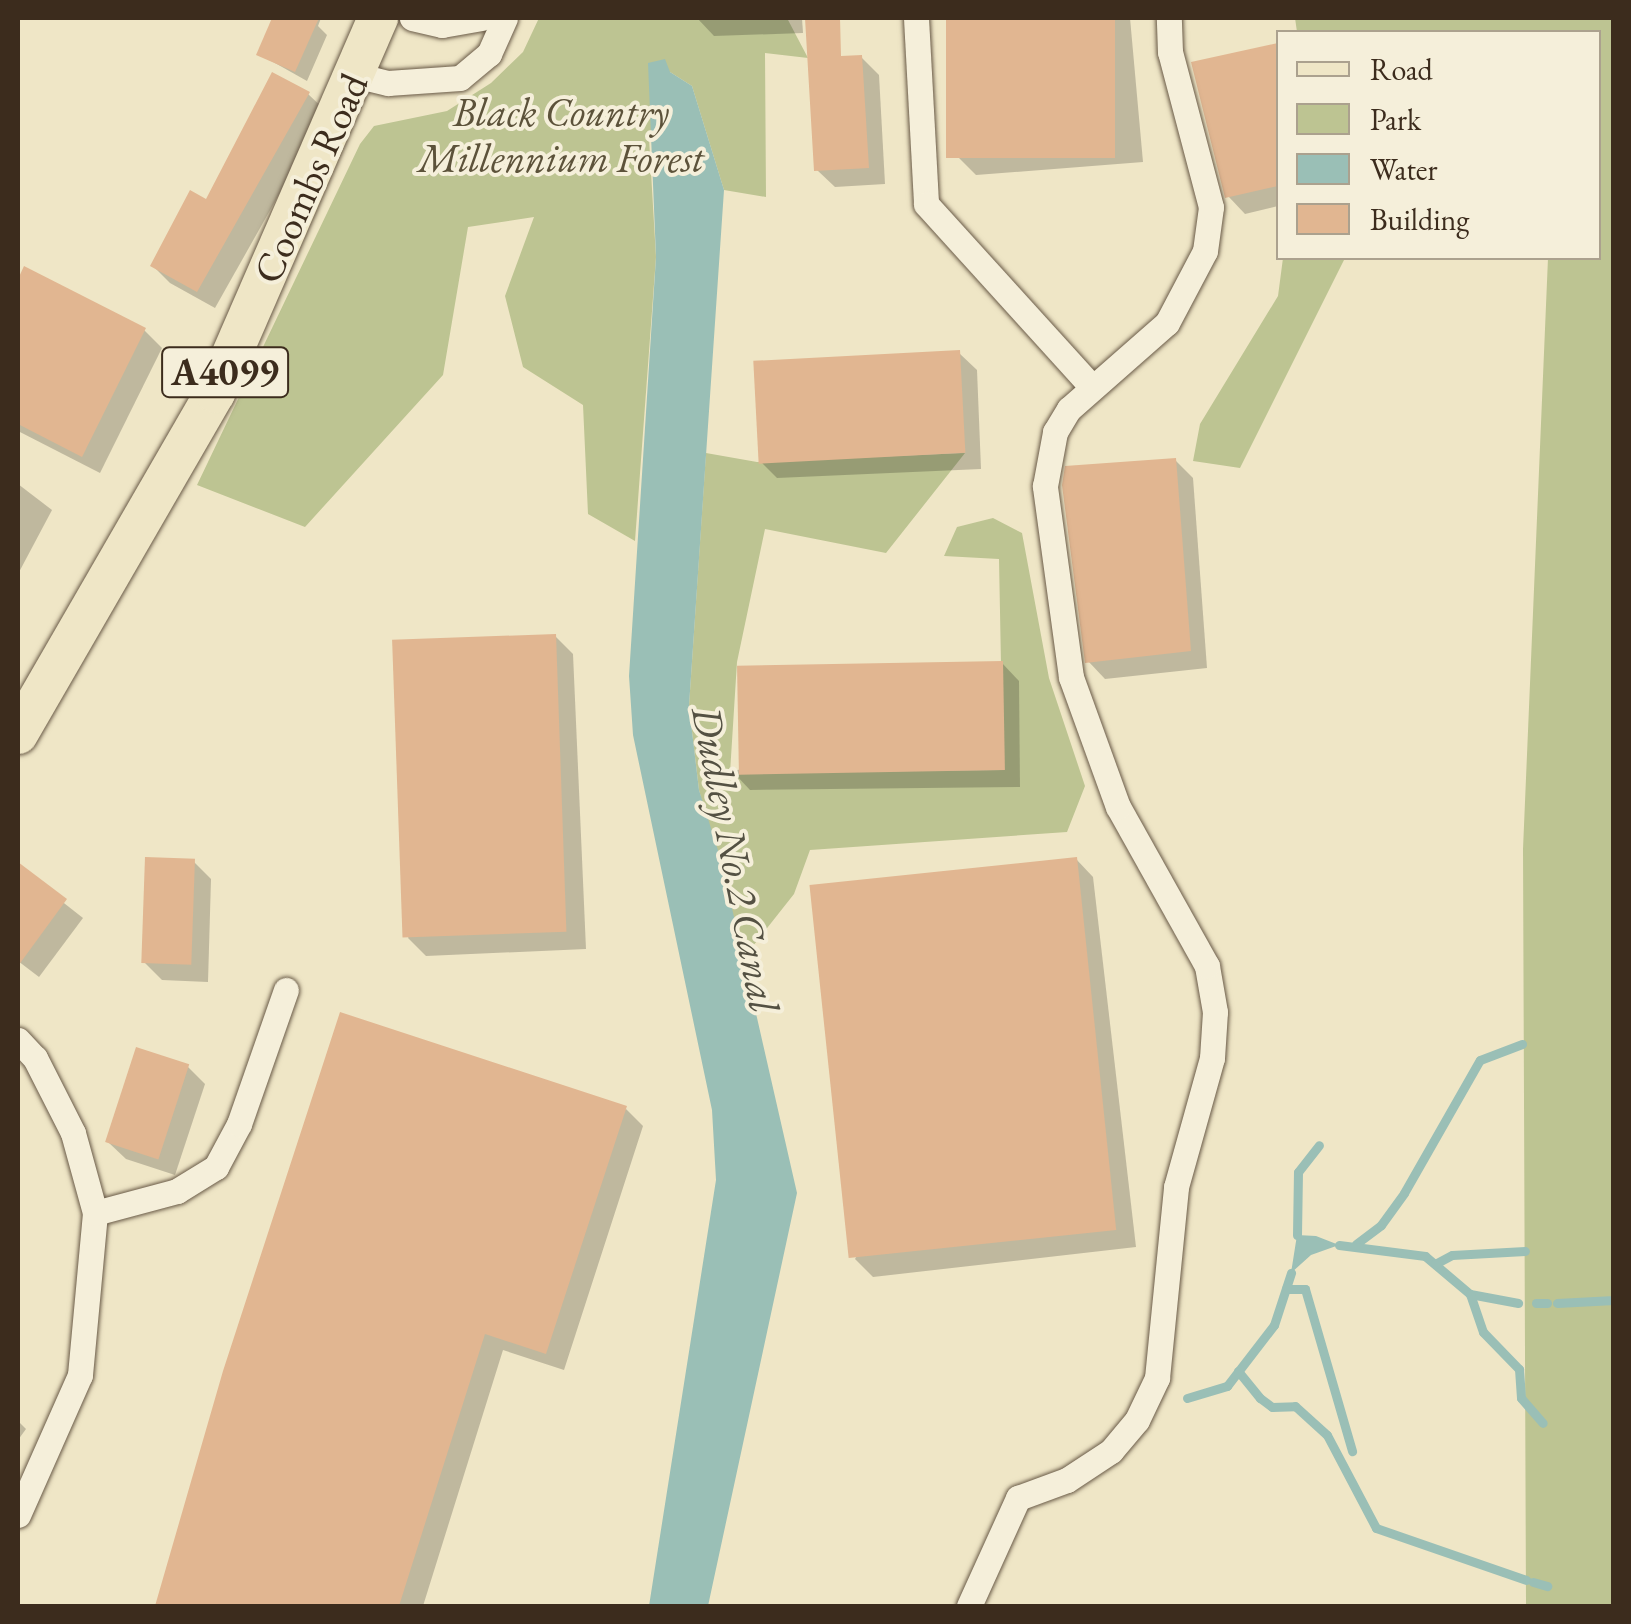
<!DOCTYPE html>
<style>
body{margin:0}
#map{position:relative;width:1631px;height:1624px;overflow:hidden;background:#efe6c6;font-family:"EB Garamond",serif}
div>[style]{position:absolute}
.green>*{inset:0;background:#bdc492}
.water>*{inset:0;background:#9abfb6}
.shadow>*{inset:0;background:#0003}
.stream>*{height:9px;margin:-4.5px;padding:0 4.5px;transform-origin:4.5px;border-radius:4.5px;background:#9abfb6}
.building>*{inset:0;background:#e1b691;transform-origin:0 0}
.roads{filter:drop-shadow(0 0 2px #695a47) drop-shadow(0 0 2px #695a47)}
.minor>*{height:25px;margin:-12.5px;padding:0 12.5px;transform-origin:12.5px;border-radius:12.5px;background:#f5efda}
.primary>*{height:40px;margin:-20px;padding:0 20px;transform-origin:20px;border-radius:20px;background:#efe6c6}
span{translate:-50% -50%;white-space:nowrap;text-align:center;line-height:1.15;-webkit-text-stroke:8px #f5efda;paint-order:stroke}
.shield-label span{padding:2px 8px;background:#f5efda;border:2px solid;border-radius:8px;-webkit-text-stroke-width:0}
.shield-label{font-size:38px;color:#3c2c1d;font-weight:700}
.park-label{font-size:40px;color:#5c523a;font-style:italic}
.street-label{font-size:40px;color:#3c2c1d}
.water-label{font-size:42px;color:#545143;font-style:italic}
.frame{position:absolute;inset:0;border:20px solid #3c2c1d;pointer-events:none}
.legend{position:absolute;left:1276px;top:30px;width:325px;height:230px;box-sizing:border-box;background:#f5efda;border:2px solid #aba18e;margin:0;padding:12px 18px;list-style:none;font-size:30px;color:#3c2c1d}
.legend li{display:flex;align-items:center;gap:20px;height:50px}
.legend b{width:50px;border:2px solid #aba18e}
</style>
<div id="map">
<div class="green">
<i style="clip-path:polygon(539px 18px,787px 18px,808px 58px,765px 53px,766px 197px,724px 190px,692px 86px,670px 72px,649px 138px,656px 257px,635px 541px,588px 514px,583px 405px,523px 367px,505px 296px,534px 217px,468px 227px,443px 375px,305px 527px,197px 485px,360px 144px,374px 126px,447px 111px,491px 83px,523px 52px)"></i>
<i style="clip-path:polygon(1295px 18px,1613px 18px,1613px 1606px,1526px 1606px,1523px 849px,1548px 258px,1598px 258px,1598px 32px,1297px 32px)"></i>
<i style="clip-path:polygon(1283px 258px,1345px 258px,1240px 468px,1193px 461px,1200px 424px,1278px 296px)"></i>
<i style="clip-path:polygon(706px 453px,757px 462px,965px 453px,886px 553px,765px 529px,737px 662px,730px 773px,1003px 770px,999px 559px,944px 556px,957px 527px,993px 518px,1022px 533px,1049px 678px,1085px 786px,1067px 832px,810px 850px,794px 894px,742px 960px,699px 790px,689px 706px)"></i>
</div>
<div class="water">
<i style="clip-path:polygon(665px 59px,670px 72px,692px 86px,724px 190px,689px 706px,699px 790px,721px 860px,797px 1193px,708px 1606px,649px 1606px,716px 1180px,712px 1110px,633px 735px,629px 676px,656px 257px,648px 63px)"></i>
<i style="clip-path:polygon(1297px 1235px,1316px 1236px,1339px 1245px,1311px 1255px,1291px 1273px)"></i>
</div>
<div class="shadow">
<i style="clip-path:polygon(275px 18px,321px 18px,318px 26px,327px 35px,307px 81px,259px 54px)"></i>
<i style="clip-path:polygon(802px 18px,803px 33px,714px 36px,697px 18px)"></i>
<i style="clip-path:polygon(951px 18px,1130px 18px,1143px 162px,976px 175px,958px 157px)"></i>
<i style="clip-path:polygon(1278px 45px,1278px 206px,1245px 214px,1228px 196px,1194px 64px)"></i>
<i style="clip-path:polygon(861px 57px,879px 75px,885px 184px,835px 187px,817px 170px)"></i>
<i style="clip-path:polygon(308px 94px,326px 111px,215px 308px,170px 283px,153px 266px)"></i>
<i style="clip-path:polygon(25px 269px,144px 330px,162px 348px,100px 473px,18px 431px,18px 284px)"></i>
<i style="clip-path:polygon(959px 353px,977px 370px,981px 469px,777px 478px,760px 461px)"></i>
<i style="clip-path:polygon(1175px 460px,1193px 478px,1207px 668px,1105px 679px,1088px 661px)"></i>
<i style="clip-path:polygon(18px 484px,52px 510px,18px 574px)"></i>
<i style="clip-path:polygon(555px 636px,573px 654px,586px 949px,426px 956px,408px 938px)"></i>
<i style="clip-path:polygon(1002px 663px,1019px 681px,1020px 787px,750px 790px,733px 772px)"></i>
<i style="clip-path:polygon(1076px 859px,1093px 877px,1136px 1247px,873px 1277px,855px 1259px)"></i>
<i style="clip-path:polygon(194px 862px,211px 879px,208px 982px,162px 980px,144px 962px)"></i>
<i style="clip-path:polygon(18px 867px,83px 918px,39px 977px,18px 961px)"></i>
<i style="clip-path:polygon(187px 1066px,205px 1084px,175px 1175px,126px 1159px,108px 1142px)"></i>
<i style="clip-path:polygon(626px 1109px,643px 1126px,564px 1370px,503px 1350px,423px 1606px,157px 1606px,225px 1372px)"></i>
<i style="clip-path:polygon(18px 1421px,26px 1429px,18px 1440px)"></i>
</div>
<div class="stream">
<i style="left:1297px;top:1235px;width:63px;rotate:-89.1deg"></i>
<i style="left:1298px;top:1172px;width:34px;rotate:-52deg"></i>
<i style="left:1356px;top:1244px;width:31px;rotate:-37deg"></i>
<i style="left:1381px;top:1225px;width:39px;rotate:-54deg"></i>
<i style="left:1404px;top:1193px;width:153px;rotate:-60.3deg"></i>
<i style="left:1480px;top:1060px;width:45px;rotate:-20.9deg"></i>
<i style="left:1339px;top:1245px;width:87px;rotate:7.3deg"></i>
<i style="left:1425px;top:1256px;width:59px;rotate:40.2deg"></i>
<i style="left:1470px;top:1294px;width:49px;rotate:10.6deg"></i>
<i style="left:1435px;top:1264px;width:19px;rotate:-28deg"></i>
<i style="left:1452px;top:1255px;width:73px;rotate:-3.1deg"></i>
<i style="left:1286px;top:1289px;width:19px"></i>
<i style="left:1305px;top:1289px;width:169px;rotate:73.8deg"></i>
<i style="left:1470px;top:1294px;width:40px;rotate:71.1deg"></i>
<i style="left:1483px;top:1332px;width:52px;rotate:45.8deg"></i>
<i style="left:1519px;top:1369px;width:29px;rotate:86deg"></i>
<i style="left:1521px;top:1398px;width:33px;rotate:49deg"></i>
<i style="left:1536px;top:1303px;width:11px"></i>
<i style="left:1557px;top:1303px;width:57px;rotate:-3deg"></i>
<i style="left:1238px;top:1371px;width:35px;rotate:51deg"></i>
<i style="left:1260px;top:1398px;width:15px;rotate:37deg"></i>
<i style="left:1272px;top:1407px;width:23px;rotate:-2deg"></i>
<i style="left:1295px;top:1406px;width:43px;rotate:42.2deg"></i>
<i style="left:1327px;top:1435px;width:105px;rotate:62.2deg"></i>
<i style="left:1376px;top:1528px;width:159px;rotate:19.1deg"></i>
<i style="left:1187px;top:1398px;width:42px;rotate:-16.7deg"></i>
<i style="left:1227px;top:1386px;width:77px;rotate:-52.4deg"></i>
<i style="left:1274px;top:1325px;width:55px;rotate:-71.9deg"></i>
<i style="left:1533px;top:1582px;width:15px;rotate:16deg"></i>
</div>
<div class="building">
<i style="clip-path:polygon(272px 18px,319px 18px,295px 72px,256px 55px)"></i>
<i style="clip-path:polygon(805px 18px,840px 18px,841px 56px,862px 55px,869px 168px,814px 171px)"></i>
<i style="left:946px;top:18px;width:169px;height:140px"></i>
<i style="clip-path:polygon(1278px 43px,1278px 186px,1225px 198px,1191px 62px)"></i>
<i style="clip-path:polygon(272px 72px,310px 92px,197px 292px,150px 266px,190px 190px,206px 199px)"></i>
<i style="clip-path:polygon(24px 266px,146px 328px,82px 457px,18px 424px,18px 279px)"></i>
<i style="left:960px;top:350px;width:103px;height:207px;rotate:87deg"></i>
<i style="clip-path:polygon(1176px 458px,1191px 651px,1085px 663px,1062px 485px,1065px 466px)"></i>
<i style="left:556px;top:634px;width:298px;height:164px;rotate:88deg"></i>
<i style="left:1003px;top:661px;width:109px;height:266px;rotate:89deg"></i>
<i style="left:145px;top:857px;width:50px;height:106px;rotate:2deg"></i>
<i style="left:1077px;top:857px;width:375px;height:269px;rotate:84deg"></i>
<i style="clip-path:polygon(18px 862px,67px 899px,18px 966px)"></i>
<i style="clip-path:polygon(340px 1012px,627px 1106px,546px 1354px,485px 1334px,399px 1606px,155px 1606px,223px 1371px)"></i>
<i style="left:136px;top:1047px;width:56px;height:100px;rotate:18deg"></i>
</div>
<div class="roads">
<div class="minor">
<i style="left:412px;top:18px;width:31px;rotate:13deg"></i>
<i style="left:442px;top:25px;width:39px;rotate:-10deg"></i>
<i style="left:916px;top:18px;width:186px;rotate:86.9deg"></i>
<i style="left:926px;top:204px;width:247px;rotate:47.8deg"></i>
<i style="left:355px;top:75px;width:34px;rotate:14deg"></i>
<i style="left:388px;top:83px;width:72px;rotate:-4deg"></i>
<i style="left:460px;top:78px;width:38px;rotate:-40deg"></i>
<i style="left:489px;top:54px;width:39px;rotate:-66deg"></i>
<i style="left:18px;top:1040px;width:25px;rotate:47deg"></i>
<i style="left:35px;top:1058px;width:84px;rotate:63.1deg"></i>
<i style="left:73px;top:1133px;width:83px;rotate:74.6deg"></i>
<i style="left:95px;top:1213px;width:163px;rotate:95.3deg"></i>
<i style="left:80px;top:1375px;width:153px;rotate:113.9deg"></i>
<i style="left:95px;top:1213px;width:85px;rotate:-15deg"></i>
<i style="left:177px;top:1191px;width:46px;rotate:-31.6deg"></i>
<i style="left:216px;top:1167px;width:49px;rotate:-61.9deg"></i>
<i style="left:239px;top:1124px;width:142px;rotate:-70.7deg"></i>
<i style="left:969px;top:1606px;width:119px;rotate:-65.6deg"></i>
<i style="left:1018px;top:1498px;width:52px;rotate:-20.2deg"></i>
<i style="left:1067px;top:1480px;width:53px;rotate:-33.4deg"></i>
<i style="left:1111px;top:1451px;width:40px;rotate:-50deg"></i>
<i style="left:1137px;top:1420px;width:47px;rotate:-64.5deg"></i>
<i style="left:1157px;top:1378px;width:192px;rotate:-84.3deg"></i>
<i style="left:1176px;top:1187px;width:134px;rotate:-74.4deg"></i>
<i style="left:1212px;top:1058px;width:46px;rotate:-86.3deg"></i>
<i style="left:1215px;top:1012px;width:47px;rotate:-99.9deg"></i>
<i style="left:1207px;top:966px;width:182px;rotate:-119.2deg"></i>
<i style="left:1118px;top:807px;width:138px;rotate:-109.9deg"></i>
<i style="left:1071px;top:677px;width:193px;rotate:-97.8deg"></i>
<i style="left:1045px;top:486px;width:55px;rotate:-79.5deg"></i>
<i style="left:1055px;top:432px;width:27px;rotate:-59deg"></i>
<i style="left:1069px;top:409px;width:130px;rotate:-41.3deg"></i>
<i style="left:1167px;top:323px;width:81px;rotate:-62.2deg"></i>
<i style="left:1205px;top:251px;width:44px;rotate:-82.2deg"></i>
<i style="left:1211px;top:207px;width:160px;rotate:-104.8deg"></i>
<i style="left:1170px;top:52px;width:34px;rotate:-92deg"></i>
</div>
<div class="primary">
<i style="left:18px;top:734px;width:394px;rotate:-60deg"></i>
<i style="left:215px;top:393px;width:409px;rotate:-66.5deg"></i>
</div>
</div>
<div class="shield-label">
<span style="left:225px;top:372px">A4099</span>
</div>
<div class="park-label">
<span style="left:561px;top:135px">Black Country<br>Millennium Forest</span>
</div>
<div class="street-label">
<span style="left:310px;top:178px;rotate:-66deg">Coombs Road</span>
</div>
<div class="water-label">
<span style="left:735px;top:859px;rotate:79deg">Dudley No.2 Canal</span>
</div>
<div class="frame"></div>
<ul class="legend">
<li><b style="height:12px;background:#efe6c6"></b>Road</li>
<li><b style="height:28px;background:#bdc492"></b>Park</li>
<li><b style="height:28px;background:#9abfb6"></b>Water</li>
<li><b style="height:28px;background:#e1b691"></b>Building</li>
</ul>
</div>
